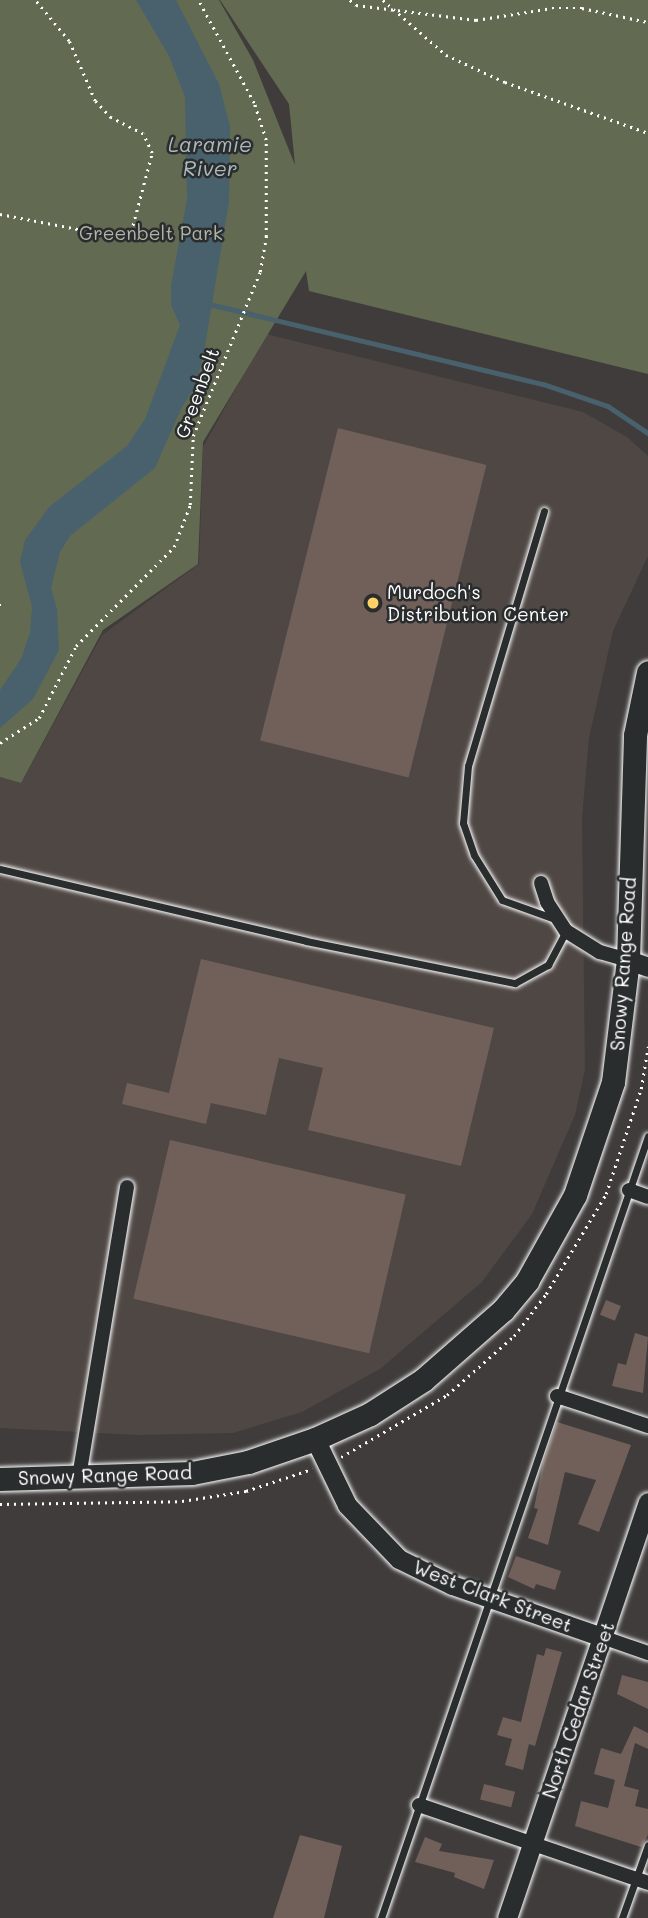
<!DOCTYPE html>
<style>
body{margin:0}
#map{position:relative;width:648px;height:1918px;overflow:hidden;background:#3f3c3b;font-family:Mali,sans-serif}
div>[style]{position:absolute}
.built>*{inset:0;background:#4e4744}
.green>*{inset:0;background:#626b51}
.water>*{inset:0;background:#48616d}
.stream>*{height:4.5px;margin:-2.25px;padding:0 2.25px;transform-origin:2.25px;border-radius:2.25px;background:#48616d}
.building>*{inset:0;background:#71605a;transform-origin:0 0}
.path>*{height:2.5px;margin-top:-1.25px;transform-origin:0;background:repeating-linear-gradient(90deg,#fff 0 2px,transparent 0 7px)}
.roads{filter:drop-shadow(0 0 2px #fff) drop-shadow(0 0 2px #fff)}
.lane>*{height:7px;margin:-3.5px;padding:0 3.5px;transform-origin:3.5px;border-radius:3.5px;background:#2a2d2e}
.street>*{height:14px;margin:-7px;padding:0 7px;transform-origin:7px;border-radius:7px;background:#2a2d2e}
.secondary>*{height:19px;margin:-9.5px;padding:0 9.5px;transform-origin:9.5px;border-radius:9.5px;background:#2a2d2e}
.primary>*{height:23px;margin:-11.5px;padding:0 11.5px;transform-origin:11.5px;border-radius:11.5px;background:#2a2d2e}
.dots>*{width:19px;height:19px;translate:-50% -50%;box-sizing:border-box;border:4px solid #2a2d2e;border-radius:50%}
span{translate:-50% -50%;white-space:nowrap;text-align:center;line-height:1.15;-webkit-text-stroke:5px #2a2d2e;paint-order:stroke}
.park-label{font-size:19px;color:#b0b5a8}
.street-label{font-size:19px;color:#fff}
.poi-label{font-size:19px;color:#fff}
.left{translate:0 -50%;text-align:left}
.water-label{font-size:21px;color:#adb8bd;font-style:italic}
</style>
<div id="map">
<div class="built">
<i style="clip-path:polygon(266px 334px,583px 412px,627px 437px,648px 456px,648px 556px,613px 631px,589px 738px,582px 818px,585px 1069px,575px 1115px,532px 1214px,482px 1282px,380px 1369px,302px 1412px,233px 1433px,137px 1435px,0 1428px,0 777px,21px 783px,102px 635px,199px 564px,203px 447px)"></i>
</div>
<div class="green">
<i style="clip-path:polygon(0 0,219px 0,253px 60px,295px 165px,289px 104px,220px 0,648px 0,648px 374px,309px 291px,306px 271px,203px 442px,198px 564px,103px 630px,21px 783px,0 777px)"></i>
</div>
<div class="water">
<i style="clip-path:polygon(136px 0,176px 0,219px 84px,230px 126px,229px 202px,204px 352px,196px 385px,181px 409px,155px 468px,70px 536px,60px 552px,51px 588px,57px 609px,59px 650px,33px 699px,0 728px,0 690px,21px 659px,30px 633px,32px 607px,20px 562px,25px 540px,49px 507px,127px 446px,145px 419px,180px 325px,171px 305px,171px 286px,187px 199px,185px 97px,169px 56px)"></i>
</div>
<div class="stream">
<i style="left:205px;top:303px;width:348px;rotate:13.5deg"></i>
<i style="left:543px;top:384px;width:69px;rotate:18.7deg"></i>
<i style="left:608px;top:406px;width:48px;rotate:34deg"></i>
</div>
<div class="building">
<i style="left:338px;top:428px;width:153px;height:322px;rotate:14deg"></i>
<i style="clip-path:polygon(201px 959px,494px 1028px,461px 1166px,308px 1130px,323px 1068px,279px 1058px,266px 1115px,211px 1103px,206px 1124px,122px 1104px,127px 1083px,169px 1093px)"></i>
<i style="left:170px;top:1140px;width:242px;height:163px;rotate:13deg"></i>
<i style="left:606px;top:1300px;width:16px;height:16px;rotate:22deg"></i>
<i style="clip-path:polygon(635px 1333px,648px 1337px,643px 1393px,612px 1386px,618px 1363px,626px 1365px)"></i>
<i style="clip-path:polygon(557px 1422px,631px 1445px,599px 1532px,578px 1524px,596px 1480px,565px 1472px,548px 1545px,528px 1538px,538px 1509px,534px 1508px,543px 1463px)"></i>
<i style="clip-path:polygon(516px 1556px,561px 1571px,555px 1590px,536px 1584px,534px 1589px,508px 1577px)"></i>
<i style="clip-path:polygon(546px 1648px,562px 1652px,535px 1746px,529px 1744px,523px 1770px,505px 1765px,512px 1739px,497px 1735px,503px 1717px,521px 1722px,537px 1654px,544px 1656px)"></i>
<i style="clip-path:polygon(622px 1675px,648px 1682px,648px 1709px,617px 1694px)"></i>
<i style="clip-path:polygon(634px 1726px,648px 1733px,648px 1749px,635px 1743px,624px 1786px,639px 1790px,635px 1806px,648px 1809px,648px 1835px,641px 1847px,575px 1826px,581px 1801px,608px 1808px,615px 1780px,594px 1774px,601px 1748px,621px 1754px)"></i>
<i style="left:484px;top:1784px;width:32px;height:16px;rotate:14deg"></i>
<i style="clip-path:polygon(300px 1835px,342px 1846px,324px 1918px,273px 1918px)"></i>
<i style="clip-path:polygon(425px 1837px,442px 1844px,439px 1851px,494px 1860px,484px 1889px,454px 1877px,455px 1873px,415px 1862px)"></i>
</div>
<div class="path">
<i style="left:350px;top:0;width:8px;rotate:40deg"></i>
<i style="left:356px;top:5px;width:121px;rotate:7.1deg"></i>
<i style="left:476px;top:20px;width:77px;rotate:-9deg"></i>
<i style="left:552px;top:8px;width:30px"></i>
<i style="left:582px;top:8px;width:67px;rotate:12deg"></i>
<i style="left:383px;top:0;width:84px;rotate:41.1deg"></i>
<i style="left:446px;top:55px;width:65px;rotate:24.6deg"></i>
<i style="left:505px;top:82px;width:152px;rotate:19.6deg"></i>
<i style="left:0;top:214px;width:116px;rotate:10.9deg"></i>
<i style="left:114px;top:236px;width:17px;rotate:-13deg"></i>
<i style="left:131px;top:232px;width:82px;rotate:-75.1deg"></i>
<i style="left:152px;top:153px;width:21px;rotate:-115deg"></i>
<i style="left:143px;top:134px;width:36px;rotate:-153deg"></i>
<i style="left:111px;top:118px;width:23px;rotate:-133deg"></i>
<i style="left:95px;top:101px;width:65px;rotate:-113.4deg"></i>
<i style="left:69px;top:41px;width:53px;rotate:-129.7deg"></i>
<i style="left:0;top:605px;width:1px"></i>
<i style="left:0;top:743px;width:46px;rotate:-32.7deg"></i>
<i style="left:39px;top:718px;width:81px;rotate:-62.8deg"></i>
<i style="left:76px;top:646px;width:139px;rotate:-45.3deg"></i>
<i style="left:174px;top:547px;width:45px;rotate:-69.1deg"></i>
<i style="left:190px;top:505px;width:69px;rotate:-87.5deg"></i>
<i style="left:193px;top:436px;width:177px;rotate:-67.8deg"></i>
<i style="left:260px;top:272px;width:36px;rotate:-80deg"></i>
<i style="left:266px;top:237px;width:97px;rotate:-90deg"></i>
<i style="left:266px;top:140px;width:39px;rotate:-108deg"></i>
<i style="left:254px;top:103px;width:117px;rotate:-118.5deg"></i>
<i style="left:341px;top:1457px;width:123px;rotate:-30.3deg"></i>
<i style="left:447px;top:1395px;width:89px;rotate:-41.4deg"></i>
<i style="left:514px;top:1336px;width:53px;rotate:-52.7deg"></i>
<i style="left:546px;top:1294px;width:117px;rotate:-59deg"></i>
<i style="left:606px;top:1194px;width:111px;rotate:-71.6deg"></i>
<i style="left:641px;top:1089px;width:43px;rotate:-80.5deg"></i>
<i style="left:0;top:1504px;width:182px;rotate:-0.9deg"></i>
<i style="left:182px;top:1501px;width:65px;rotate:-8.9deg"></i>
<i style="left:246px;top:1491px;width:70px;rotate:-18.4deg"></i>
</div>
<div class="roads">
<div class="lane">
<i style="left:544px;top:511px;width:266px;rotate:106.6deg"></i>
<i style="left:468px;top:766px;width:57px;rotate:95deg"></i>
<i style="left:463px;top:823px;width:34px;rotate:71deg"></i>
<i style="left:474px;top:855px;width:53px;rotate:58.1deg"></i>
<i style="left:502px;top:900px;width:56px;rotate:19.7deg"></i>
<i style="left:0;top:869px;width:314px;rotate:13.2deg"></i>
<i style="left:306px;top:941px;width:213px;rotate:11.4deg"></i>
<i style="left:515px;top:983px;width:38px;rotate:-29deg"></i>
<i style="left:548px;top:965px;width:38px;rotate:-62deg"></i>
<i style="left:381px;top:1918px;width:826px;rotate:-71.15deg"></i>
<i style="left:622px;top:1918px;width:77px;rotate:-70.4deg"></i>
</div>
<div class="street">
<i style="left:541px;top:883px;width:20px;rotate:72deg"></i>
<i style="left:547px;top:902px;width:35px;rotate:57deg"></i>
<i style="left:566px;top:931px;width:40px;rotate:32deg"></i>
<i style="left:600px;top:952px;width:29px;rotate:16deg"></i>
<i style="left:629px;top:1190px;width:20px;rotate:20deg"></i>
<i style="left:557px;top:1396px;width:96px;rotate:18.2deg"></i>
<i style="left:79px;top:1477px;width:294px;rotate:-80.6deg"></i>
<i style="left:602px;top:1637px;width:49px;rotate:19.2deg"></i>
<i style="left:419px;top:1805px;width:242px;rotate:18.8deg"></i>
</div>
<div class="secondary">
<i style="left:628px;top:960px;width:21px;rotate:19deg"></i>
<i style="left:315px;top:1439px;width:73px;rotate:64.1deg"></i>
<i style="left:347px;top:1505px;width:75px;rotate:46.1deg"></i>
<i style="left:399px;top:1559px;width:59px;rotate:26.1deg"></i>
<i style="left:452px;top:1585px;width:159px;rotate:19.1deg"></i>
<i style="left:507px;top:1918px;width:439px;rotate:-71.3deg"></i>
</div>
<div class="primary">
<i style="left:0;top:1479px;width:192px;rotate:-1.8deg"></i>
<i style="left:192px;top:1473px;width:57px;rotate:-11.1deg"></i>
<i style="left:248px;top:1462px;width:71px;rotate:-18.9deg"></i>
<i style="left:315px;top:1439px;width:60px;rotate:-24.4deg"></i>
<i style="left:370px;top:1414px;width:63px;rotate:-32.7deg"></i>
<i style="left:423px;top:1380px;width:106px;rotate:-41.2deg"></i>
<i style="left:503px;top:1310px;width:38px;rotate:-50deg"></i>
<i style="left:527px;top:1281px;width:98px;rotate:-60.8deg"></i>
<i style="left:575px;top:1195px;width:119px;rotate:-71.4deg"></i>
<i style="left:613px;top:1082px;width:123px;rotate:-83deg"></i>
<i style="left:628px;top:960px;width:225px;rotate:-88.2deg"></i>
<i style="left:635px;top:735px;width:64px;rotate:-78.3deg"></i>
</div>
</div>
<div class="dots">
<i style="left:373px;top:603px;background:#ffd166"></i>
</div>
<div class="park-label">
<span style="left:151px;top:233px">Greenbelt Park</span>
</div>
<div class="street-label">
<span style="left:197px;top:393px;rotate:-70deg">Greenbelt</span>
<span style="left:623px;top:964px;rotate:-86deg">Snowy Range Road</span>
<span style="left:105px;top:1475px;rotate:-2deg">Snowy Range Road</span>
<span style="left:493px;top:1596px;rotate:21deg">West Clark Street</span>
<span style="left:578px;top:1710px;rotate:-71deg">North Cedar Street</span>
</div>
<div class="poi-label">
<span class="left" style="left:387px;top:603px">Murdoch's<br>Distribution Center</span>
</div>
<div class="water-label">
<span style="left:210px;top:156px">Laramie<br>River</span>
</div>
</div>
